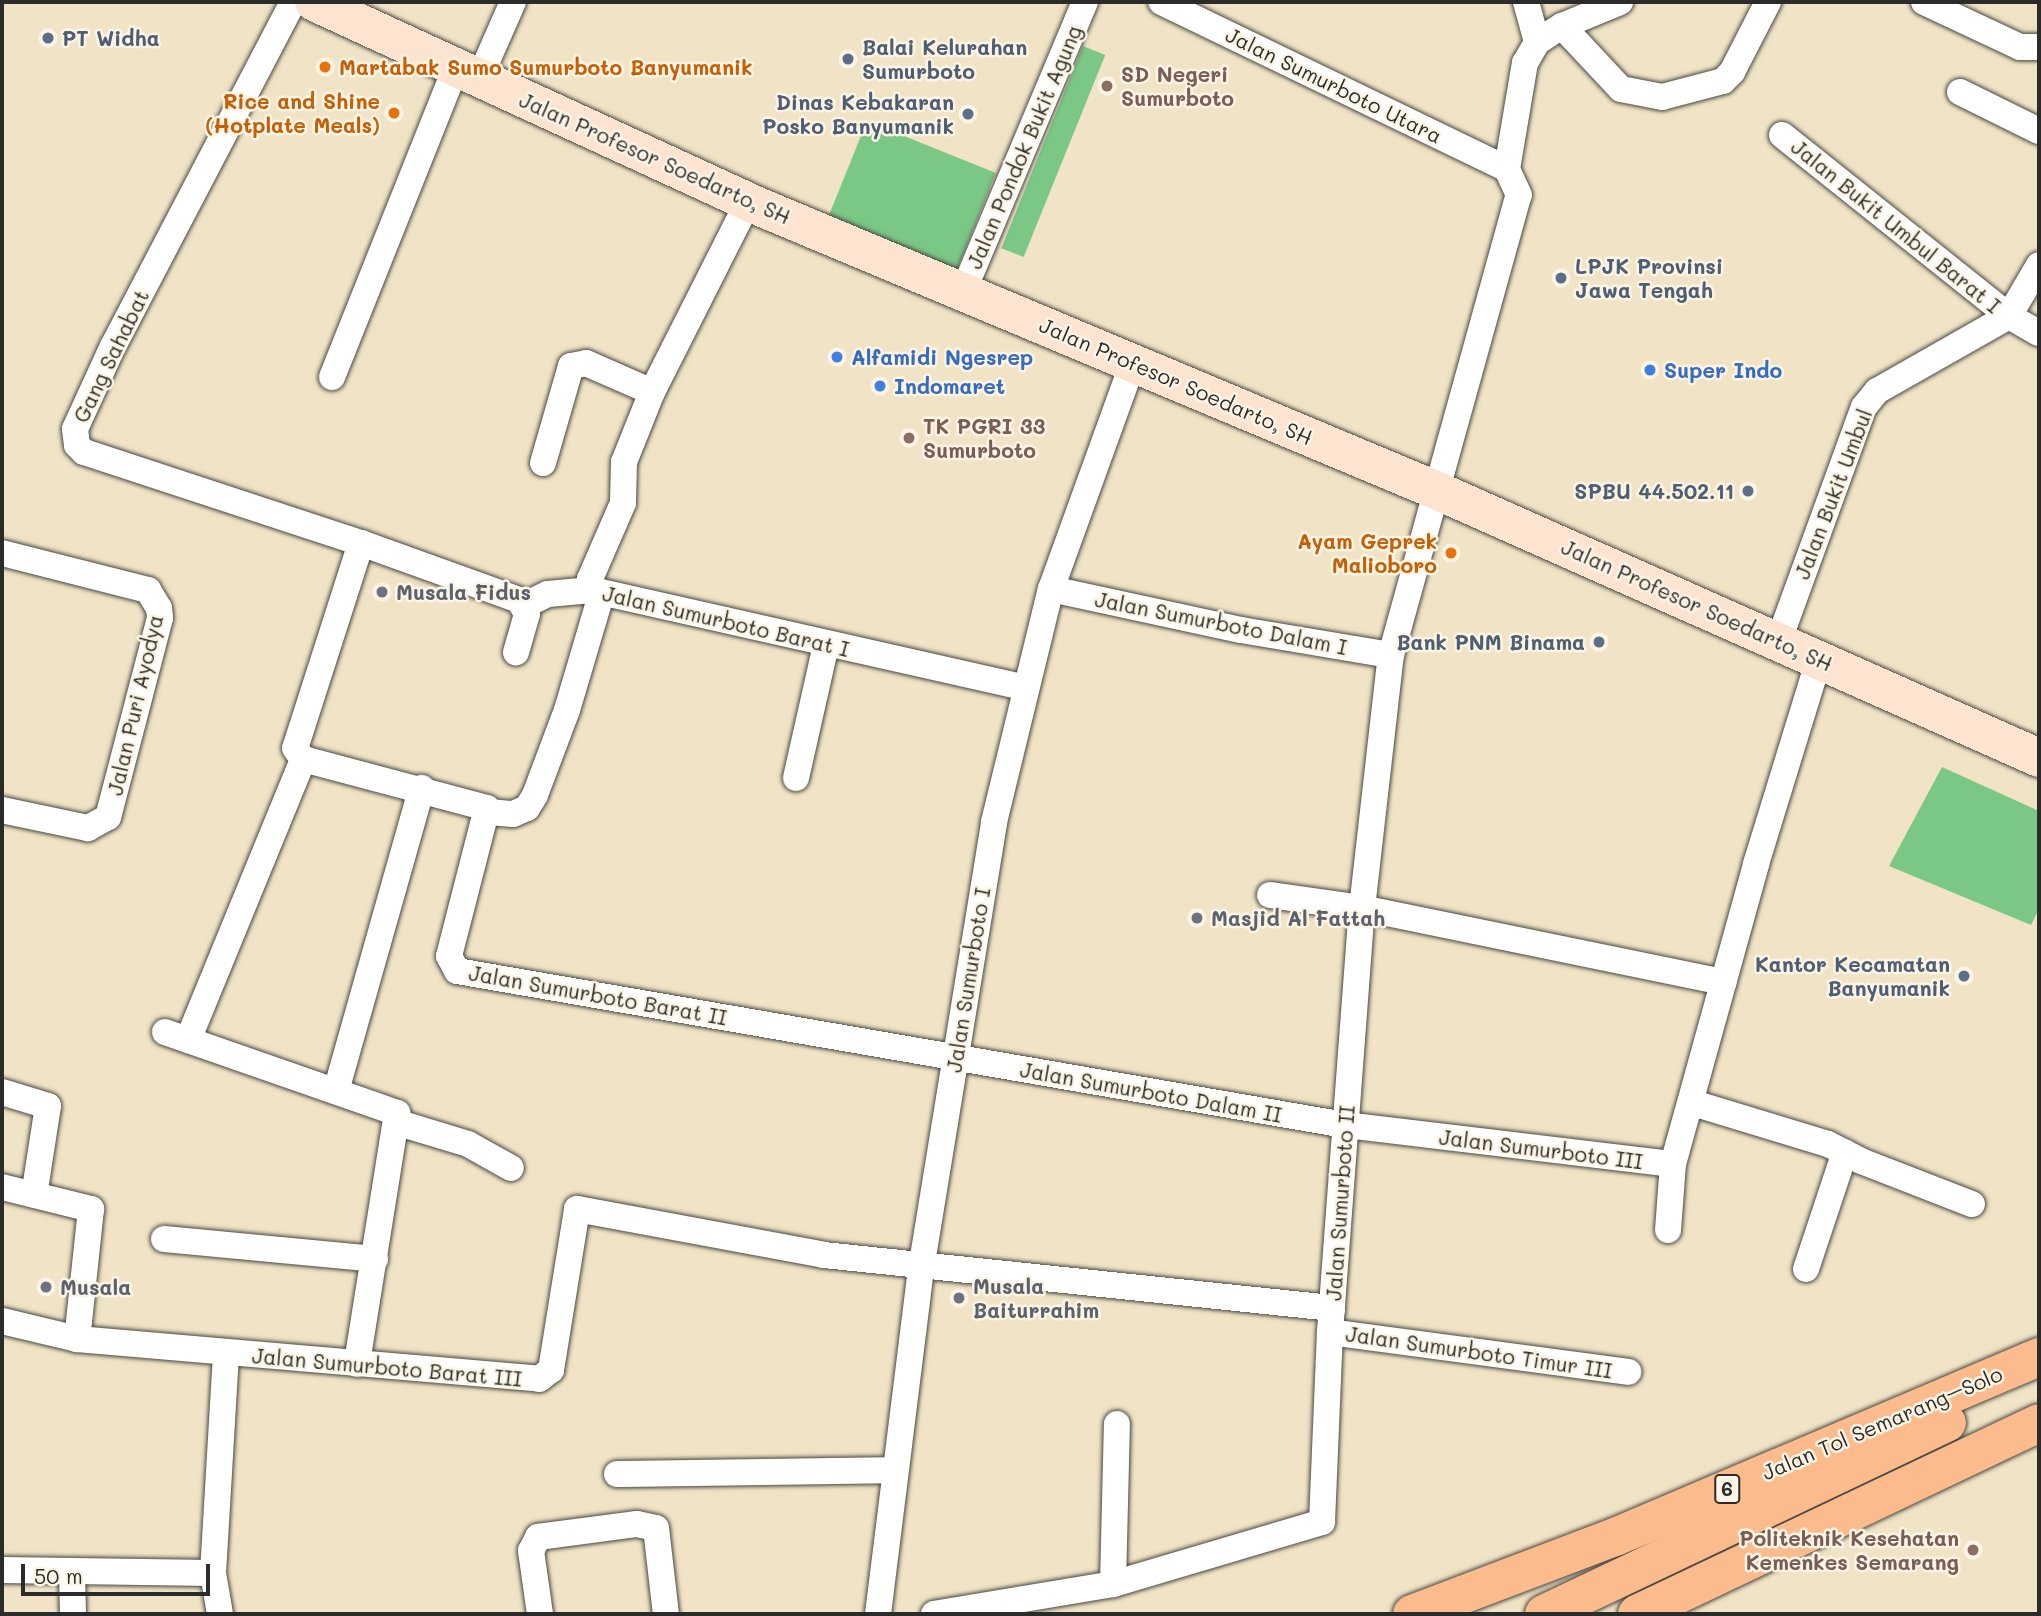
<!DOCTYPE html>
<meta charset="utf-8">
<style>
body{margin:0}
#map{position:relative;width:2041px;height:1616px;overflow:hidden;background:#f1e4c6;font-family:Mali,sans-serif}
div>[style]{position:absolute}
.green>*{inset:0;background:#7bc786;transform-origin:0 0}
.roads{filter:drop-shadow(0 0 2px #494742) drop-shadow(0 0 2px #494742)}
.minor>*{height:26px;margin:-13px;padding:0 13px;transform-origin:13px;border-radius:13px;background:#fff}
.secondary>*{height:38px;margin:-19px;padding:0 19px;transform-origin:19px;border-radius:19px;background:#fde4d1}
.motorway>*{height:38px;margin:-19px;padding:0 19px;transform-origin:19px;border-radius:19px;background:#fbbb8d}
.dots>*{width:19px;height:19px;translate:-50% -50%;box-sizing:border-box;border:4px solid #fcf5e5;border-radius:50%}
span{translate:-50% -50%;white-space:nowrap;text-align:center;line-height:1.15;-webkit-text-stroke:5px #fcf5e5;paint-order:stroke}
.shield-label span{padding:2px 5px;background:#fcf5e5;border:2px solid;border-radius:5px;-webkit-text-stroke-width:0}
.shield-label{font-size:19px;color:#2b2b2b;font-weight:700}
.service-label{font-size:21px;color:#4e5e75;font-weight:700}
.left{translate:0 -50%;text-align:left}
.right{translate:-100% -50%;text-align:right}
.food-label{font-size:21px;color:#c56008;font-weight:700}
.education-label{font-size:21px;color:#785e54;font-weight:700}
.street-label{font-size:21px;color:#2b2b2b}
.shop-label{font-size:21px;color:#366cbe;font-weight:700}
.worship-label{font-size:21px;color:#5b616d;font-weight:700}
.frame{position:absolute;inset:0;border:4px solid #2b2b2b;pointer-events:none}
.scale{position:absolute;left:21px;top:1564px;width:189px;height:32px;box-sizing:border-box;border:4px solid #2b2b2b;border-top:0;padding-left:9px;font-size:21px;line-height:24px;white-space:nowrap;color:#2b2b2b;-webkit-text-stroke:5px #fcf5e5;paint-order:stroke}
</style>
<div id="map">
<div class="green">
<i style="left:1083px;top:46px;width:24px;height:218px;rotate:22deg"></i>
<i style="left:867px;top:121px;width:139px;height:104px;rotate:22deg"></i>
<i style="clip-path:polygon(1942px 767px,2039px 811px,2039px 909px,2031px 925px,1889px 866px)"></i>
</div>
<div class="roads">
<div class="minor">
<i style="left:293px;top:2px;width:388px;rotate:117.6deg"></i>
<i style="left:113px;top:346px;width:91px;rotate:114.6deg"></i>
<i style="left:75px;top:429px;width:16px;rotate:83deg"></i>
<i style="left:77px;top:445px;width:10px;rotate:45deg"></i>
<i style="left:84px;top:452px;width:292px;rotate:18.2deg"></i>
<i style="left:361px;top:543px;width:168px;rotate:19.8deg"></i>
<i style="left:519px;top:600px;width:16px;rotate:60deg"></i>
<i style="left:527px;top:614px;width:40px;rotate:106deg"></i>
<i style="left:1526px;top:2px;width:41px;rotate:74.6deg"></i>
<i style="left:1924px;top:2px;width:106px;rotate:25.1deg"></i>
<i style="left:2020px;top:47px;width:19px"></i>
<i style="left:1562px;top:26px;width:63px;rotate:-22.5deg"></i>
<i style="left:479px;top:79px;width:84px;rotate:-66.2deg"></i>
<i style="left:1960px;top:92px;width:88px;rotate:26.3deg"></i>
<i style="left:1782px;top:135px;width:290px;rotate:38.6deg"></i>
<i style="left:2009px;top:316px;width:34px;rotate:30deg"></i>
<i style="left:1507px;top:169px;width:108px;rotate:-80.4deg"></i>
<i style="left:1525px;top:63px;width:24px;rotate:-60deg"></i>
<i style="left:1537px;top:42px;width:30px;rotate:-33deg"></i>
<i style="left:1562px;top:26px;width:86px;rotate:46.9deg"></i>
<i style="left:1621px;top:89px;width:42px;rotate:11deg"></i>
<i style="left:1662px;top:97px;width:63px;rotate:-14.7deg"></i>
<i style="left:1723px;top:81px;width:13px;rotate:-45deg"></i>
<i style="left:1732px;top:72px;width:79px;rotate:-62.8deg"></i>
<i style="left:963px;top:292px;width:315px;rotate:-67.2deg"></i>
<i style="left:332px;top:377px;width:332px;rotate:-68.2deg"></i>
<i style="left:652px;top:392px;width:213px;rotate:-63.2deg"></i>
<i style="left:543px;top:463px;width:101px;rotate:-73.9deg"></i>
<i style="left:571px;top:366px;width:15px;rotate:-11deg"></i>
<i style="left:586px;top:363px;width:72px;rotate:23.7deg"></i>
<i style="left:652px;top:392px;width:75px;rotate:111.8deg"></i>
<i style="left:624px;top:462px;width:41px;rotate:91.4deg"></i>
<i style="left:623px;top:503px;width:83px;rotate:113.5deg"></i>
<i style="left:590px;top:579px;width:11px;rotate:80deg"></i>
<i style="left:592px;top:590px;width:445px;rotate:12.7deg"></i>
<i style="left:361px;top:543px;width:215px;rotate:107.8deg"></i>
<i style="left:295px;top:748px;width:14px;rotate:54deg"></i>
<i style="left:303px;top:759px;width:190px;rotate:14.9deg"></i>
<i style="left:487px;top:808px;width:153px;rotate:104.4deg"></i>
<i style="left:449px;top:956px;width:17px;rotate:62deg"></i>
<i style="left:457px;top:971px;width:901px;rotate:9.84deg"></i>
<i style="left:1345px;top:1125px;width:330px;rotate:6.8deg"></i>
<i style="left:1673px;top:1164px;width:311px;rotate:-74.5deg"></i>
<i style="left:1756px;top:864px;width:214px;rotate:-72.9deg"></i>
<i style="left:2px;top:553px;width:151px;rotate:14.2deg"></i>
<i style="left:148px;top:590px;width:21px;rotate:59deg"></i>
<i style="left:159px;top:608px;width:10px;rotate:84deg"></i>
<i style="left:160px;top:618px;width:206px;rotate:104.6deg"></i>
<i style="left:108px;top:817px;width:23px;rotate:151deg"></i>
<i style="left:88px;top:828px;width:88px;rotate:-168.2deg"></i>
<i style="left:1051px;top:589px;width:194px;rotate:12.2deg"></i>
<i style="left:1241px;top:630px;width:152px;rotate:9.5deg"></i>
<i style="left:525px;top:605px;width:25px;rotate:-26deg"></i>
<i style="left:548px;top:594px;width:44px;rotate:-5.2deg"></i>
<i style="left:1779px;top:640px;width:248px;rotate:-70deg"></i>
<i style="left:1864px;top:407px;width:21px;rotate:-51deg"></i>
<i style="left:1877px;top:391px;width:152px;rotate:-29.6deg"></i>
<i style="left:2009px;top:316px;width:59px;rotate:-59.5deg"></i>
<i style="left:796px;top:778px;width:136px;rotate:-77.3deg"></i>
<i style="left:489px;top:812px;width:24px;rotate:5deg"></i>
<i style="left:513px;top:814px;width:15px;rotate:-23deg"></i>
<i style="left:527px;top:808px;width:15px;rotate:-58deg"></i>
<i style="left:535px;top:795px;width:91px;rotate:-69.4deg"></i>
<i style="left:567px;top:710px;width:120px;rotate:-73.5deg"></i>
<i style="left:1270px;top:895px;width:93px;rotate:8deg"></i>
<i style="left:1362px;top:908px;width:369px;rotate:11.6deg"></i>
<i style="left:165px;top:1032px;width:246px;rotate:19.2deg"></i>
<i style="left:397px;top:1113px;width:254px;rotate:99.1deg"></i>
<i style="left:188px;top:1040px;width:304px;rotate:-67.7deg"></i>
<i style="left:336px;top:1091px;width:315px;rotate:-74.2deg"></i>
<i style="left:2px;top:1092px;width:48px;rotate:16.9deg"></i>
<i style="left:48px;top:1106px;width:90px;rotate:98.9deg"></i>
<i style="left:1693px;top:1103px;width:141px;rotate:16.9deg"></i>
<i style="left:1828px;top:1144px;width:37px;rotate:27deg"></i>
<i style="left:1861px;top:1161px;width:119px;rotate:21.2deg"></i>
<i style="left:399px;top:1123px;width:72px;rotate:16.9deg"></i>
<i style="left:468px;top:1144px;width:49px;rotate:29.2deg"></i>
<i style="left:2px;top:1187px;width:92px;rotate:13.9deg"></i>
<i style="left:91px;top:1209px;width:131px;rotate:96.1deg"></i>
<i style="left:1668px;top:1230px;width:66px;rotate:-85.7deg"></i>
<i style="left:164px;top:1239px;width:212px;rotate:5.4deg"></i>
<i style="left:1806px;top:1269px;width:123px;rotate:-71.6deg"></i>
<i style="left:2px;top:1321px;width:77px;rotate:13.5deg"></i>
<i style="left:77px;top:1339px;width:464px;rotate:4.9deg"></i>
<i style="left:539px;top:1379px;width:15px;rotate:-37deg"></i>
<i style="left:551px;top:1370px;width:163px;rotate:-80.8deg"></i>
<i style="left:577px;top:1209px;width:251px;rotate:10.5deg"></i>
<i style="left:824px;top:1255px;width:511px;rotate:5.96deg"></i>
<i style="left:1330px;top:1332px;width:301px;rotate:7.6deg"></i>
<i style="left:617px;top:1474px;width:276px;rotate:-0.8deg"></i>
<i style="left:2px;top:1570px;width:211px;rotate:0.8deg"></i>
<i style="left:213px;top:1573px;width:220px;rotate:-86.6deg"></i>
<i style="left:72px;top:1573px;width:41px;rotate:88.6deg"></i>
<i style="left:213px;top:1573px;width:42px;rotate:80.3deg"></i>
<i style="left:1113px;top:1584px;width:160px;rotate:-88.6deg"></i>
<i style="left:540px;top:1614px;width:64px;rotate:-98.1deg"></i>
<i style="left:531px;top:1551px;width:16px;rotate:-63deg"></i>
<i style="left:538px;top:1537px;width:100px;rotate:-7.5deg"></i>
<i style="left:637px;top:1524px;width:19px;rotate:12deg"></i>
<i style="left:656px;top:1528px;width:87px;rotate:83.4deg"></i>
<i style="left:878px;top:1614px;width:354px;rotate:-82.9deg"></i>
<i style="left:922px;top:1263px;width:447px;rotate:-80.7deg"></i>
<i style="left:994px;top:822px;width:240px;rotate:-76.3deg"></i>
<i style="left:1051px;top:589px;width:240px;rotate:-70.1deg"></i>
<i style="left:934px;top:1614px;width:181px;rotate:-9.5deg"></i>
<i style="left:1113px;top:1584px;width:218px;rotate:-16.5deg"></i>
<i style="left:1322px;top:1522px;width:190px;rotate:-87.6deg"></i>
<i style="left:1330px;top:1332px;width:425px;rotate:-85.7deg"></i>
<i style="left:1362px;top:908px;width:255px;rotate:-83.5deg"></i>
<i style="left:1391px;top:655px;width:477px;rotate:-74.5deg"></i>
<i style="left:1519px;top:195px;width:29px;rotate:-115deg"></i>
<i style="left:1507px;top:169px;width:384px;rotate:-154.2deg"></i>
</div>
<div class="secondary">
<i style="left:314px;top:2px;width:478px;rotate:24.7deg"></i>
<i style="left:748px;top:202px;width:748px;rotate:22.73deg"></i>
<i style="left:1438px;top:491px;width:658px;rotate:23.95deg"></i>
</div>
<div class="motorway">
<i style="left:1412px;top:1614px;width:217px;rotate:-20.8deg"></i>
<i style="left:1615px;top:1537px;width:461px;rotate:-23deg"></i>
<i style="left:1544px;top:1614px;width:446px;rotate:-25.4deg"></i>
<i style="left:1637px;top:1614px;width:445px;rotate:-25.4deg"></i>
</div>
</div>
<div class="dots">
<i style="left:48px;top:38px;background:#5c6f8a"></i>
<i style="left:848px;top:59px;background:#5c6f8a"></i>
<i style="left:325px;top:67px;background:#e8710a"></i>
<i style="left:1107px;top:86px;background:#8d6e63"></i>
<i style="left:394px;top:113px;background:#e8710a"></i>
<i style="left:968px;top:114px;background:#5c6f8a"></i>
<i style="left:1561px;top:278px;background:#5c6f8a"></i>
<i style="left:837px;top:357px;background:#3f7fe0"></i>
<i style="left:1650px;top:370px;background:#3f7fe0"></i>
<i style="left:880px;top:386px;background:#3f7fe0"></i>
<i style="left:909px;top:438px;background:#8d6e63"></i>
<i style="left:1748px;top:491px;background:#5c6f8a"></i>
<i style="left:1451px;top:553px;background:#e8710a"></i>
<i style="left:382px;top:592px;background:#6b7280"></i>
<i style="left:1599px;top:642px;background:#5c6f8a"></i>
<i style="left:1197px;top:918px;background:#6b7280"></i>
<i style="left:1964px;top:976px;background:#5c6f8a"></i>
<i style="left:46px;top:1287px;background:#6b7280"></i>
<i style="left:959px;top:1298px;background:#6b7280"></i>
<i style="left:1973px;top:1550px;background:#8d6e63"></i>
</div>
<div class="shield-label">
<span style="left:1727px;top:1489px">6</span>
</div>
<div class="service-label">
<span class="left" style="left:62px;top:38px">PT Widha</span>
<span class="left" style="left:862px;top:59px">Balai Kelurahan<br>Sumurboto</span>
<span class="right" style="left:954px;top:114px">Dinas Kebakaran<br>Posko Banyumanik</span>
<span class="left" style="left:1575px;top:278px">LPJK Provinsi<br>Jawa Tengah</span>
<span class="right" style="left:1734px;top:491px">SPBU 44.502.11</span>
<span class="right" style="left:1585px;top:642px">Bank PNM Binama</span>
<span class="right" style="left:1950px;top:976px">Kantor Kecamatan<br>Banyumanik</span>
</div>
<div class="food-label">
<span class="left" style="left:339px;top:67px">Martabak Sumo Sumurboto Banyumanik</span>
<span class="right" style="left:380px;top:113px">Rice and Shine<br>(Hotplate Meals)</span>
<span class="right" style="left:1437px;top:553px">Ayam Geprek<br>Malioboro</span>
</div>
<div class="education-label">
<span class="left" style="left:1121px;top:86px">SD Negeri<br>Sumurboto</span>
<span class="left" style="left:923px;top:438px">TK PGRI 33<br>Sumurboto</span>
<span class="right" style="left:1959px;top:1550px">Politeknik Kesehatan<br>Kemenkes Semarang</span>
</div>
<div class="street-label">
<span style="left:1334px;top:85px;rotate:26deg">Jalan Sumurboto Utara</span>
<span style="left:1024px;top:147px;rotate:-67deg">Jalan Pondok Bukit Agung</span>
<span style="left:655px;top:158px;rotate:24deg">Jalan Profesor Soedarto, SH</span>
<span style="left:1896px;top:226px;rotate:39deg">Jalan Bukit Umbul Barat I</span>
<span style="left:111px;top:356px;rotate:-64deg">Gang Sahabat</span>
<span style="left:1176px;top:381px;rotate:23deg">Jalan Profesor Soedarto, SH</span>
<span style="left:1833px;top:494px;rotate:-69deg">Jalan Bukit Umbul</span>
<span style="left:1697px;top:605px;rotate:24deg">Jalan Profesor Soedarto, SH</span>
<span style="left:726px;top:621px;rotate:13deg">Jalan Sumurboto Barat I</span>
<span style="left:1221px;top:623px;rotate:11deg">Jalan Sumurboto Dalam I</span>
<span style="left:135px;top:705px;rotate:-77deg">Jalan Puri Ayodya</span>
<span style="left:968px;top:980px;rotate:-81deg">Jalan Sumurboto I</span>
<span style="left:598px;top:995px;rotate:10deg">Jalan Sumurboto Barat II</span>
<span style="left:1151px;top:1092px;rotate:10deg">Jalan Sumurboto Dalam II</span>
<span style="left:1541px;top:1149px;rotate:7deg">Jalan Sumurboto III</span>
<span style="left:1340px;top:1203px;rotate:-86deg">Jalan Sumurboto II</span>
<span style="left:1479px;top:1352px;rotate:8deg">Jalan Sumurboto Timur III</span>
<span style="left:387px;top:1367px;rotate:5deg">Jalan Sumurboto Barat III</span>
<span style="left:1882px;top:1423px;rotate:-23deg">Jalan Tol Semarang–Solo</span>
</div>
<div class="shop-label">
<span class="left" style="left:851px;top:357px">Alfamidi Ngesrep</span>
<span class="left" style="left:1664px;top:370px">Super Indo</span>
<span class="left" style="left:894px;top:386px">Indomaret</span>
</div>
<div class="worship-label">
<span class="left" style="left:396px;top:592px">Musala Fidus</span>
<span class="left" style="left:1211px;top:918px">Masjid Al Fattah</span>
<span class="left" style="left:973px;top:1298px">Musala<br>Baiturrahim</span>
<span class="left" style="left:60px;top:1287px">Musala</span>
</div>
<div class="frame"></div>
<div class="scale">50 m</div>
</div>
